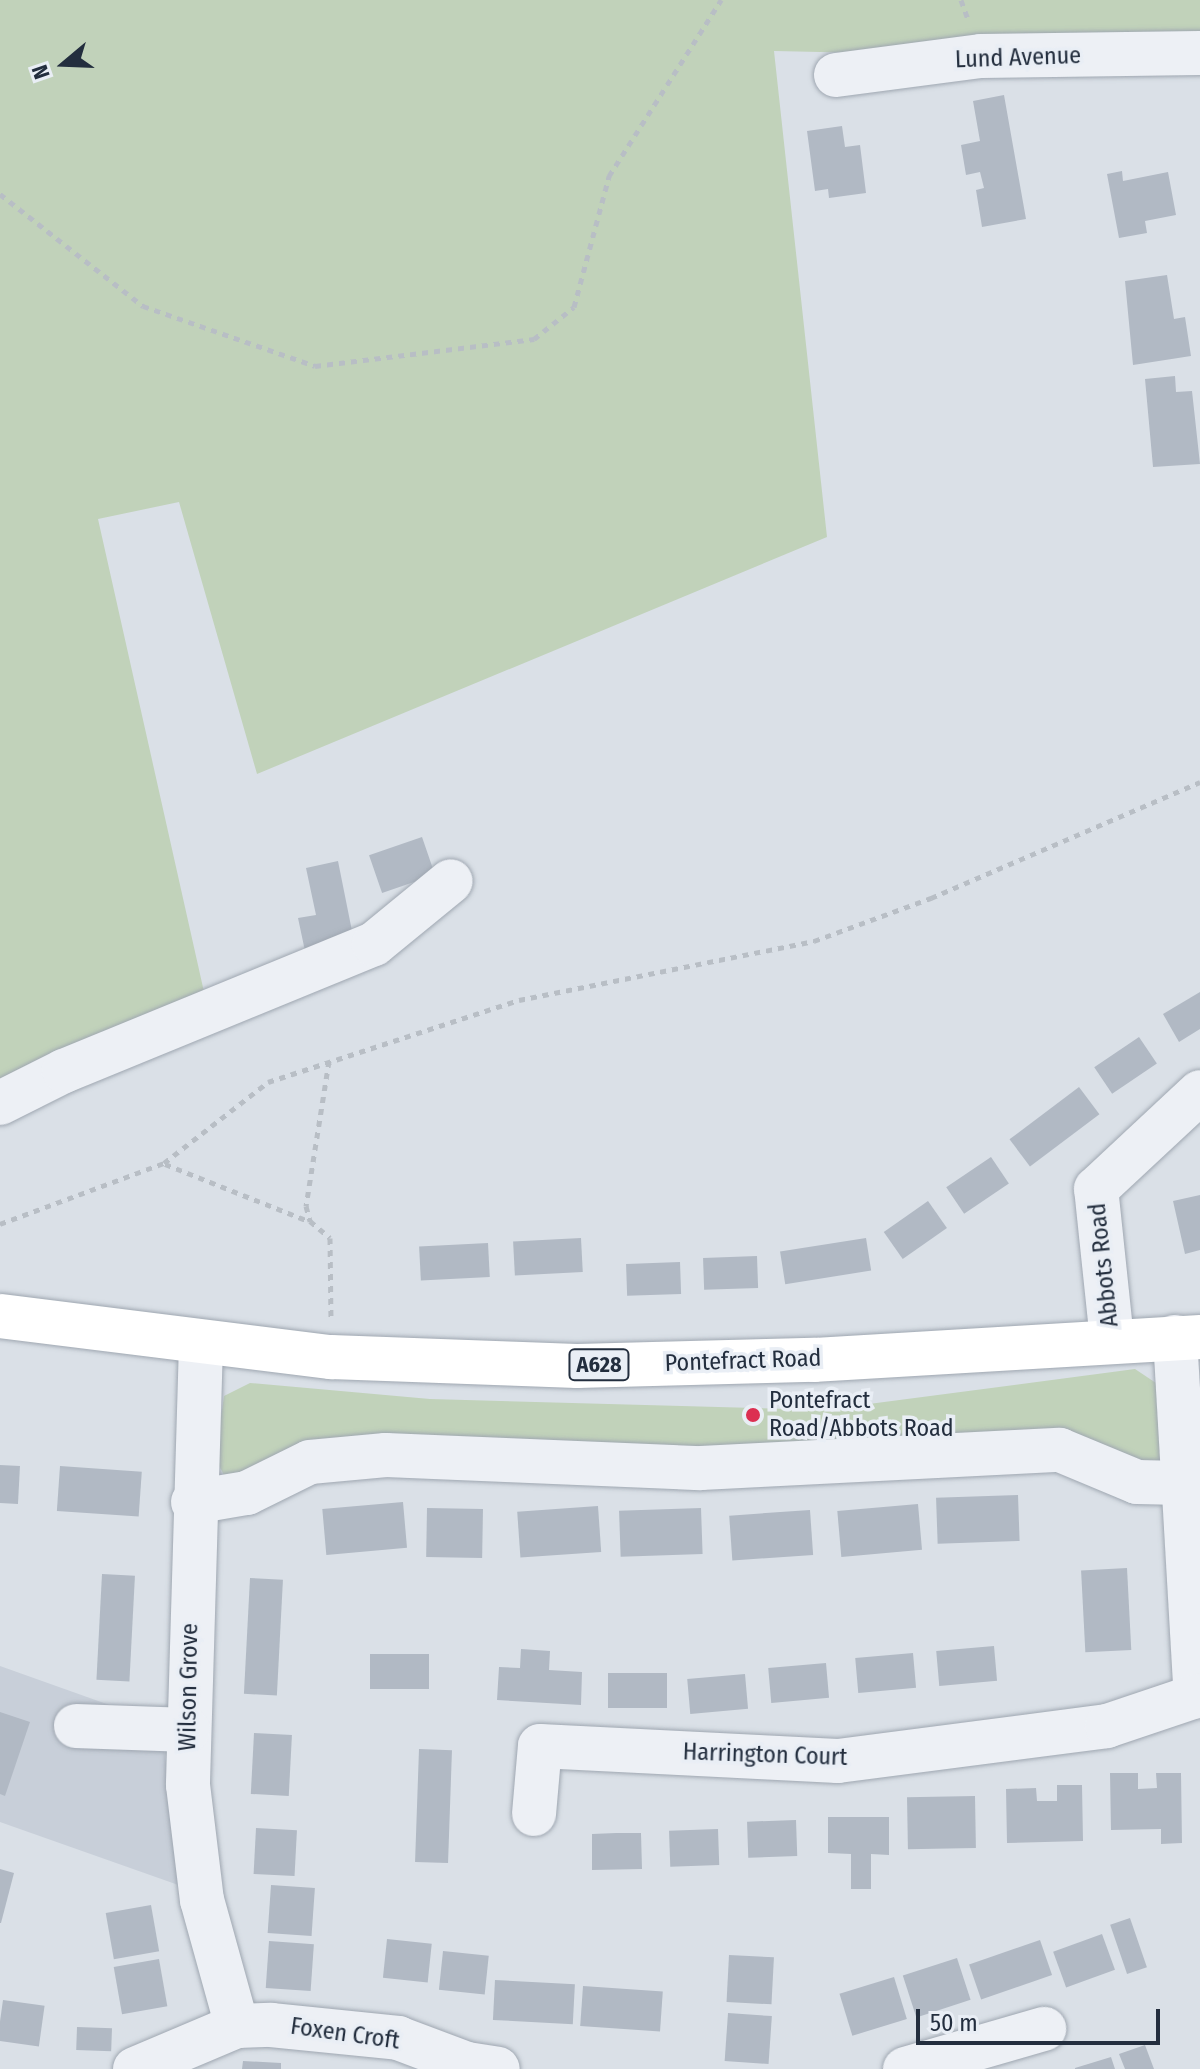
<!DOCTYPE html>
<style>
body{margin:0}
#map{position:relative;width:1200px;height:2069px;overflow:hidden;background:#dae0e7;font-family:"Fira Sans Condensed",sans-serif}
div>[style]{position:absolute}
.built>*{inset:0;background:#c8cfd9}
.green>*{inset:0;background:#c1d2ba}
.building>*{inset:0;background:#b1b9c4;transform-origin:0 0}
.path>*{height:5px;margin-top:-2.5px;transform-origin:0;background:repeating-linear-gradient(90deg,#b8bec5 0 6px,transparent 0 12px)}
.roads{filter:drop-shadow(0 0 2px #9fa7b1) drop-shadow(0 0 2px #9fa7b1)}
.minor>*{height:44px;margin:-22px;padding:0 22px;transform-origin:22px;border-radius:22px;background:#edf0f5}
.highway>*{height:44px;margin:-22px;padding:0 22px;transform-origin:22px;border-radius:22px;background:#fff}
.dots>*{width:22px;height:22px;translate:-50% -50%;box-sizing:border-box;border:4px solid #e9eef5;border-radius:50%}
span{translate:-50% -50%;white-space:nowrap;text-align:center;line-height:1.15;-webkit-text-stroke:7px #e9eef5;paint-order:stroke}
.shield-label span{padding:2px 6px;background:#e9eef5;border:2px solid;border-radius:6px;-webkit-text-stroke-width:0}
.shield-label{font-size:22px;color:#232e3e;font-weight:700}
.street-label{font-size:24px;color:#232e3e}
.poi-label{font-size:24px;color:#232e3e}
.left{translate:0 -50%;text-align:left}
.north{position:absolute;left:24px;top:24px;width:80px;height:80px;-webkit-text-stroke:6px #e9eef5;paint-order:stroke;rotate:251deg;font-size:22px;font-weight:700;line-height:32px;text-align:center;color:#232e3e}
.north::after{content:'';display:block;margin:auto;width:28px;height:36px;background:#232e3e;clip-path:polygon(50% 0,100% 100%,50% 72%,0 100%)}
.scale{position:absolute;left:916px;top:2009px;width:244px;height:36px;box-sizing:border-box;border:4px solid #232e3e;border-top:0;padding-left:10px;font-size:24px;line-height:28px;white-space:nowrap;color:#232e3e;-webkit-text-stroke:6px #e9eef5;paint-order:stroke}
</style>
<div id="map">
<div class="built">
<i style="clip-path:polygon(0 1666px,160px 1723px,184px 1887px,0 1822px)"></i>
</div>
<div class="green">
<i style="clip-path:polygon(0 0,1200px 0,1200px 60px,774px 51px,827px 537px,257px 774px,179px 502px,98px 519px,213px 1032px,0 1122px)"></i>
<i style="clip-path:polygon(1135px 1369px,1156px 1383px,1163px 1461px,225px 1477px,215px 1458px,224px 1396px,250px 1383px,430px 1399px,823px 1410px)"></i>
</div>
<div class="building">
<i style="clip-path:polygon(1004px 95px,1026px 219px,982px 227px,976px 190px,984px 188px,980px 172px,966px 175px,961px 145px,980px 141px,973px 101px)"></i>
<i style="clip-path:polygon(842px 126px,845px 147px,860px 145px,866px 193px,829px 198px,828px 189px,815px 191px,807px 131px)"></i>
<i style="clip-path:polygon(1122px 171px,1123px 181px,1168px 172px,1176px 215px,1145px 221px,1147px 233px,1119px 238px,1107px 174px)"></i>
<i style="clip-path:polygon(1167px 275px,1174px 319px,1185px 317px,1191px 356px,1133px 365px,1125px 281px)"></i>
<i style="clip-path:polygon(1175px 376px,1176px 392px,1192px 391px,1200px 464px,1153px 467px,1145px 379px)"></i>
<i style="left:422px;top:837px;width:40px;height:56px;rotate:71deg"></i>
<i style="clip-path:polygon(338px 861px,354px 941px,305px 951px,298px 918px,316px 915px,306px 868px)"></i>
<i style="clip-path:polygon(1200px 992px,1200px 1029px,1179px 1042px,1163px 1014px)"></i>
<i style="left:1139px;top:1037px;width:32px;height:54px;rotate:56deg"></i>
<i style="left:1079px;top:1087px;width:34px;height:87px;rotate:53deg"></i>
<i style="left:991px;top:1157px;width:32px;height:54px;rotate:56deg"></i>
<i style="clip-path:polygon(1200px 1195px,1200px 1250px,1185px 1254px,1173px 1201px)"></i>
<i style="left:928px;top:1201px;width:33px;height:54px;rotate:55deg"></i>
<i style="left:581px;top:1238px;width:34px;height:68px;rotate:87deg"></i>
<i style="left:866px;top:1238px;width:33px;height:87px;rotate:81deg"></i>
<i style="left:488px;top:1243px;width:34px;height:69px;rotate:87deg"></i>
<i style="left:757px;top:1256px;width:32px;height:54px;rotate:88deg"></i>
<i style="left:680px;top:1262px;width:32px;height:54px;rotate:88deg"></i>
<i style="left:0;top:1465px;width:20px;height:38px;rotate:3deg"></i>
<i style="left:60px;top:1466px;width:82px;height:45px;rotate:4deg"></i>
<i style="left:1018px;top:1495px;width:46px;height:82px;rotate:88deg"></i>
<i style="left:403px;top:1502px;width:46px;height:81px;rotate:85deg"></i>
<i style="left:918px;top:1504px;width:46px;height:81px;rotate:85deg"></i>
<i style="left:598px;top:1506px;width:46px;height:81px;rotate:86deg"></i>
<i style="left:427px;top:1508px;width:56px;height:49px;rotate:1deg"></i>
<i style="left:701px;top:1508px;width:46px;height:82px;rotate:88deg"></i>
<i style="left:810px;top:1510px;width:45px;height:81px;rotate:86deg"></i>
<i style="left:1127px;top:1568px;width:82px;height:46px;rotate:87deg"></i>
<i style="left:102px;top:1574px;width:33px;height:106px;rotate:3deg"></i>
<i style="left:250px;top:1578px;width:33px;height:116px;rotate:3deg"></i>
<i style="left:994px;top:1646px;width:35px;height:58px;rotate:85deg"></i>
<i style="clip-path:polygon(521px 1649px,550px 1651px,549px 1670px,582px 1672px,581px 1705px,497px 1700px,499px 1667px,520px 1668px)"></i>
<i style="left:913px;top:1653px;width:35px;height:58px;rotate:85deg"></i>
<i style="left:429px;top:1654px;width:35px;height:59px;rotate:90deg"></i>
<i style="left:826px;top:1663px;width:35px;height:58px;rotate:85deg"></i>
<i style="left:608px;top:1673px;width:59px;height:35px"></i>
<i style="left:745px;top:1674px;width:35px;height:58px;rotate:85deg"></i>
<i style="clip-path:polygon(0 1712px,30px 1722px,5px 1796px,0 1794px)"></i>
<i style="left:254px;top:1733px;width:38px;height:61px;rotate:3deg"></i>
<i style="left:419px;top:1749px;width:33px;height:113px;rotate:2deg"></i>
<i style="clip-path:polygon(1110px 1773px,1138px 1773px,1138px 1789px,1157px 1788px,1156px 1773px,1181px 1773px,1182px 1843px,1161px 1844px,1161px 1829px,1111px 1830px)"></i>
<i style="clip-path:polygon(1057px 1785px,1082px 1785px,1083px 1841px,1007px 1843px,1006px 1789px,1036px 1788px,1037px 1801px,1057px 1801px)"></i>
<i style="left:975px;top:1796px;width:52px;height:68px;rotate:89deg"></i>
<i style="clip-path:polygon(828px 1817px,889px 1817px,889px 1855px,871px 1854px,871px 1889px,851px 1889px,851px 1854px,828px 1853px)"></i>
<i style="left:796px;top:1820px;width:36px;height:49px;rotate:88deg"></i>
<i style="left:256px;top:1828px;width:41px;height:46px;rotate:3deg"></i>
<i style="left:718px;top:1829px;width:36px;height:49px;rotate:88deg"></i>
<i style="clip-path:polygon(616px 1833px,641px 1833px,642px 1869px,592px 1870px,592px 1834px)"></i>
<i style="clip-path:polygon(0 1869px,14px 1873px,1px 1923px,0 1923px)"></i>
<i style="left:271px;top:1885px;width:44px;height:48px;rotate:4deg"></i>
<i style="left:151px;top:1905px;width:47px;height:46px;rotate:80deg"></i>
<i style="left:1130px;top:1918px;width:52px;height:21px;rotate:71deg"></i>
<i style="left:1102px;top:1934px;width:38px;height:52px;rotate:70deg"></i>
<i style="left:387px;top:1939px;width:45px;height:39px;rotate:6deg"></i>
<i style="left:1040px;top:1940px;width:37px;height:75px;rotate:71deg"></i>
<i style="left:269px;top:1941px;width:45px;height:47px;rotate:4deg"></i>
<i style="left:443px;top:1951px;width:46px;height:39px;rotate:6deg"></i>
<i style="left:729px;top:1955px;width:45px;height:47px;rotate:3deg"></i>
<i style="left:957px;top:1958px;width:44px;height:57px;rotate:72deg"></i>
<i style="left:159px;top:1959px;width:48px;height:46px;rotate:80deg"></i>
<i style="left:894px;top:1977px;width:44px;height:57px;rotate:73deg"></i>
<i style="left:495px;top:1980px;width:80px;height:40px;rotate:3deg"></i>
<i style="left:583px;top:1986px;width:80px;height:40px;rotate:4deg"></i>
<i style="left:3px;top:2000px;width:42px;height:41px;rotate:8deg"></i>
<i style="left:728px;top:2013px;width:44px;height:48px;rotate:4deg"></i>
<i style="left:77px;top:2027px;width:35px;height:23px;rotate:2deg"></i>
<i style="clip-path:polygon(1145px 2045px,1154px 2069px,1125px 2069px,1119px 2054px)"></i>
<i style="clip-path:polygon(1111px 2057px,1115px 2069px,1075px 2069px,1075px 2068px)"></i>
<i style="clip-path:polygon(243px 2061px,281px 2063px,281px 2069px,242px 2069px)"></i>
</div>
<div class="path">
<i style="left:961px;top:0;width:23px;rotate:70deg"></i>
<i style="left:0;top:194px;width:182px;rotate:38.1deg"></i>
<i style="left:143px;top:306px;width:182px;rotate:19.2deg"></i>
<i style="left:315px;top:366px;width:221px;rotate:-7deg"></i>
<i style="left:534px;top:339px;width:51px;rotate:-38.7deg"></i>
<i style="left:574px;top:307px;width:136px;rotate:-75deg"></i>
<i style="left:609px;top:176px;width:209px;rotate:-57.5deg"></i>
<i style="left:329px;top:1061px;width:147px;rotate:99deg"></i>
<i style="left:306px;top:1206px;width:16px;rotate:75deg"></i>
<i style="left:310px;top:1221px;width:26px;rotate:40deg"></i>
<i style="left:330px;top:1238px;width:81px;rotate:89.3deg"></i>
<i style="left:165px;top:1164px;width:154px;rotate:21.7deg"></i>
<i style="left:0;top:1224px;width:175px;rotate:-20.4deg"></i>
<i style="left:164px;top:1163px;width:132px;rotate:-37.9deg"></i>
<i style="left:268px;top:1082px;width:264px;rotate:-18.1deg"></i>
<i style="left:519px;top:1000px;width:301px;rotate:-11.3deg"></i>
<i style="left:814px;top:941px;width:125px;rotate:-20.2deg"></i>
<i style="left:931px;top:898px;width:293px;rotate:-23.3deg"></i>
</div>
<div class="roads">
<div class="minor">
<i style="left:836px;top:75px;width:146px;rotate:-7.5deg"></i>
<i style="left:981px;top:56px;width:219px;rotate:-0.8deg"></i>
<i style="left:0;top:1103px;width:72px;rotate:-26.6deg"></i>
<i style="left:64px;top:1071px;width:335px;rotate:-22.3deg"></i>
<i style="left:374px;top:944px;width:99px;rotate:-39.3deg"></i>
<i style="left:1175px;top:1337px;width:360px;rotate:86.7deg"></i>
<i style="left:1112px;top:1340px;width:152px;rotate:-96deg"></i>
<i style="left:1096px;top:1189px;width:142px;rotate:-43deg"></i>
<i style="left:201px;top:1344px;width:441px;rotate:91.7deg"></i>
<i style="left:188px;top:1785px;width:116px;rotate:83.1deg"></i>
<i style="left:202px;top:1900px;width:131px;rotate:74.5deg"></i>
<i style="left:193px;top:1502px;width:55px;rotate:-9.5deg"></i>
<i style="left:247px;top:1493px;width:70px;rotate:-26.2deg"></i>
<i style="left:310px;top:1462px;width:76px;rotate:-5.3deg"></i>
<i style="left:386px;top:1455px;width:315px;rotate:2.4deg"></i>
<i style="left:701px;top:1468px;width:359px;rotate:-2.9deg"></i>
<i style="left:1060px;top:1450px;width:83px;rotate:22.6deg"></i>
<i style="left:1137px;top:1482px;width:45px;rotate:1.3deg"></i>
<i style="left:76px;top:1726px;width:112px;rotate:2deg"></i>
<i style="left:534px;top:1814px;width:68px;rotate:-85deg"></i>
<i style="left:540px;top:1746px;width:298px;rotate:2.9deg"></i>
<i style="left:838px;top:1761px;width:271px;rotate:-7.4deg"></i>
<i style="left:1107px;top:1726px;width:94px;rotate:-18.6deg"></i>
<i style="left:135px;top:2069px;width:111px;rotate:-22.9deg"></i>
<i style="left:237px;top:2026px;width:34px;rotate:-2deg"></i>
<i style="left:271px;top:2025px;width:128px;rotate:5.8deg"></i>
<i style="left:398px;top:2038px;width:74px;rotate:20.6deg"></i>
<i style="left:467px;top:2064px;width:31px;rotate:9deg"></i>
<i style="left:905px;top:2069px;width:145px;rotate:-16.1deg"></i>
</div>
<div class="highway">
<i style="left:0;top:1316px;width:334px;rotate:7.1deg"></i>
<i style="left:331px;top:1357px;width:246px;rotate:2.1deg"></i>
<i style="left:577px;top:1366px;width:237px;rotate:-1.5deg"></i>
<i style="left:814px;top:1360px;width:387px;rotate:-3.4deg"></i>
</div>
</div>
<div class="dots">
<i style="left:753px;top:1415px;background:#dc2f51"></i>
</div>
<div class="shield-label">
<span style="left:599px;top:1365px">A628</span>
</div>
<div class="street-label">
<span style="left:1018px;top:58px;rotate:-2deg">Lund Avenue</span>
<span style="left:1104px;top:1265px;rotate:-96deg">Abbots Road</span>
<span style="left:743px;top:1361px;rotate:-2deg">Pontefract Road</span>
<span style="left:189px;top:1687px;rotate:-89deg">Wilson Grove</span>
<span style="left:765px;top:1755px;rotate:2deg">Harrington Court</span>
<span style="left:345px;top:2034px;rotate:8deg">Foxen Croft</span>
</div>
<div class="poi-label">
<span class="left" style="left:769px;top:1415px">Pontefract<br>Road/Abbots Road</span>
</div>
<div class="north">N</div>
<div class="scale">50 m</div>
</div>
